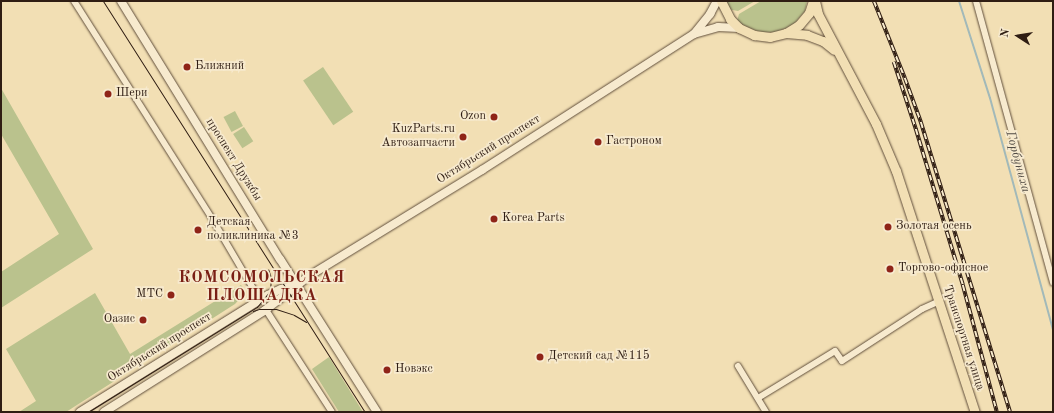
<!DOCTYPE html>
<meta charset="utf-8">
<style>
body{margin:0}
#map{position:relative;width:1054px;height:413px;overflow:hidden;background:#f2dfb4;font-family:"Old Standard TT",serif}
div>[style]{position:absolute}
.green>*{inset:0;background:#bac28d;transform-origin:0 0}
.stream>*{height:2px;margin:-1px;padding:0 1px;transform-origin:1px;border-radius:1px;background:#a2b9b9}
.roads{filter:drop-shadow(0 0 1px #604e3b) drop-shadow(0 0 1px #604e3b)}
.minor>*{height:6px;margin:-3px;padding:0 3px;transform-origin:3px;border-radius:3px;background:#f7eace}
.secondary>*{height:8px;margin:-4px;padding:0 4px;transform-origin:4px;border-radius:4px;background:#f7eace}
.primary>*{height:9px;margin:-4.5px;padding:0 4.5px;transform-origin:4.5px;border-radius:4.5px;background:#f2dfb4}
.tram>*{height:1px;margin:-0.5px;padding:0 0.5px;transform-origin:0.5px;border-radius:0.5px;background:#2f1d13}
.rail>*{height:3.5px;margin-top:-1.75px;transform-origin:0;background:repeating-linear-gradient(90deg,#f7eace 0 6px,#2f1d13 0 12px);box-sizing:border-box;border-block:1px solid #2f1d13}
.dots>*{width:11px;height:11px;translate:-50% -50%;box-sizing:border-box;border:2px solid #f7eace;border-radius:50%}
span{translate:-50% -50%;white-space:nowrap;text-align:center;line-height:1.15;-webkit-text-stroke:3.5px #f7eace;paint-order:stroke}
.poi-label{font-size:12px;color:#2f1d13}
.left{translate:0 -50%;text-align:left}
.right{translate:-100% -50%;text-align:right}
.street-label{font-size:12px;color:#2f1d13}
.water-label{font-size:13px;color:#524c45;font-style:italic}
.district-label{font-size:16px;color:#7a1f14;font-weight:700;letter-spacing:1px}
.frame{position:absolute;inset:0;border:2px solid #2f1d13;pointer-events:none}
.north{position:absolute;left:998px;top:16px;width:40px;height:40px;-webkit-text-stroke:3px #f7eace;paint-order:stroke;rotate:282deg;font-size:11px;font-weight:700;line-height:16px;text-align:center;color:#2f1d13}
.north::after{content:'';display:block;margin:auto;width:14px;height:18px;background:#2f1d13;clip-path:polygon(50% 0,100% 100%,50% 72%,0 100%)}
</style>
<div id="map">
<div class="green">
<i style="clip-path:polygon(724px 1px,755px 1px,738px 11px,727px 9px)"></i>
<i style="clip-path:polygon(761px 1px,807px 1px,805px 11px,793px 25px,777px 32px,761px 32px,747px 28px,737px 21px,739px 14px)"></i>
<i style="left:323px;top:67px;width:54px;height:24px;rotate:56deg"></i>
<i style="clip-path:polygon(1px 88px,93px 249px,1px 308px,1px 272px,59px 234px,1px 134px)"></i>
<i style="left:235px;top:111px;width:17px;height:13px;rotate:62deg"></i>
<i style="left:244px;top:127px;width:17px;height:13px;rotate:57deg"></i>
<i style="clip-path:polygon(241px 285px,246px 292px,235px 304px,66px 412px,19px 412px,36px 401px,6px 349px,95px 293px,130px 354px)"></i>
<i style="clip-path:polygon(329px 357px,363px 412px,339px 412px,312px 369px)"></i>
</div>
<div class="stream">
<i style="left:959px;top:1px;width:102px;rotate:72.3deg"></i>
<i style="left:990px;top:98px;width:240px;rotate:74.8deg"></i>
</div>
<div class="roads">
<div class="minor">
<i style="left:74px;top:1px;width:262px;rotate:57.6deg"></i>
<i style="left:214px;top:222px;width:91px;rotate:59.5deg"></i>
<i style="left:976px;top:1px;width:292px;rotate:74.7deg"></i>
<i style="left:266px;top:310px;width:121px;rotate:57.1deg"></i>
<i style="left:738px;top:366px;width:54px;rotate:58.7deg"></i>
<i style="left:758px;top:398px;width:90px;rotate:-31.4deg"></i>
<i style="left:835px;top:351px;width:12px;rotate:55deg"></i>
<i style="left:842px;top:361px;width:95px;rotate:-33deg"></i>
<i style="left:922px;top:309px;width:17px;rotate:-24deg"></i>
</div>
<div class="secondary">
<i style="left:121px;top:1px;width:303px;rotate:58.4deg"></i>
<i style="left:280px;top:259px;width:181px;rotate:57.6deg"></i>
<i style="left:694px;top:34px;width:26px;rotate:-51deg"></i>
<i style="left:710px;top:14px;width:15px;rotate:-62deg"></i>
<i style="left:80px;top:412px;width:221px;rotate:-31.9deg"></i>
<i style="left:268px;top:295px;width:14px;rotate:-25deg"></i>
<i style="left:281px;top:289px;width:15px;rotate:-16deg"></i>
<i style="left:104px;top:412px;width:189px;rotate:-32.3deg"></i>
<i style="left:264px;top:311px;width:57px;rotate:-37.9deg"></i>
<i style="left:309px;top:276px;width:203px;rotate:-31.5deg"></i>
<i style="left:482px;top:170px;width:252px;rotate:-32.7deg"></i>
<i style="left:694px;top:34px;width:25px;rotate:-16deg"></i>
<i style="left:718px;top:27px;width:21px;rotate:3deg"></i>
</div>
<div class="primary">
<i style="left:721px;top:1px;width:20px;rotate:63deg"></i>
<i style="left:730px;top:19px;width:13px;rotate:45deg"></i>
<i style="left:739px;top:28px;width:17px;rotate:25deg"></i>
<i style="left:754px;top:35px;width:16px;rotate:7deg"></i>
<i style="left:770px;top:37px;width:16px;rotate:-14deg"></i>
<i style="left:786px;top:33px;width:15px;rotate:-32deg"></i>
<i style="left:799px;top:25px;width:16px;rotate:-50deg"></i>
<i style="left:809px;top:13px;width:13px;rotate:-72deg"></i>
<i style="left:815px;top:1px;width:13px;rotate:77deg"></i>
<i style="left:818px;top:14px;width:124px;rotate:62.2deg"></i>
<i style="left:876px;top:124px;width:51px;rotate:66.9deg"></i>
<i style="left:896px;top:171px;width:254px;rotate:71.9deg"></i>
<i style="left:786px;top:33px;width:21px;rotate:5deg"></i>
<i style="left:807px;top:35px;width:17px;rotate:21deg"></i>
<i style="left:823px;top:41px;width:14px;rotate:39deg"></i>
</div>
</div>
<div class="tram">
<i style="left:103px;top:1px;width:487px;rotate:57.5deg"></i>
<i style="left:253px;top:311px;width:6px;rotate:-18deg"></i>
<i style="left:259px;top:309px;width:17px"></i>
<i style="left:276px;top:309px;width:19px;rotate:18deg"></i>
<i style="left:294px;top:315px;width:14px;rotate:30deg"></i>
<i style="left:88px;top:412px;width:199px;rotate:-31.9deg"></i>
<i style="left:257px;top:307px;width:21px;rotate:-51deg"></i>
<i style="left:270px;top:291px;width:13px;rotate:-86deg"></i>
<i style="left:271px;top:278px;width:9px;rotate:-108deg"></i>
</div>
<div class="rail">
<i style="left:874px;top:1px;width:83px;rotate:68.1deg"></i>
<i style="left:905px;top:78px;width:47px;rotate:70deg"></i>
<i style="left:921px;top:122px;width:303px;rotate:72.9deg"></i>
<i style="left:894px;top:62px;width:71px;rotate:71.8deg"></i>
<i style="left:916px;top:129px;width:163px;rotate:73.2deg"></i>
<i style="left:963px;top:285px;width:131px;rotate:75deg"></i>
</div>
<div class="dots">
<i style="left:187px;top:67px;background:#8f2418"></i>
<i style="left:108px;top:94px;background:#8f2418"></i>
<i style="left:494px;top:117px;background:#8f2418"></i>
<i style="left:463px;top:137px;background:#8f2418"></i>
<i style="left:598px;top:142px;background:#8f2418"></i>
<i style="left:494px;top:219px;background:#8f2418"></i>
<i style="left:888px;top:227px;background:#8f2418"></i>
<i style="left:198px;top:230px;background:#8f2418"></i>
<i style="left:890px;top:269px;background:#8f2418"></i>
<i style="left:171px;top:295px;background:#8f2418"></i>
<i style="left:143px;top:320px;background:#8f2418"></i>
<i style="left:540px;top:357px;background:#8f2418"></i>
<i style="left:387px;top:370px;background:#8f2418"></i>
</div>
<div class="poi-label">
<span class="left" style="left:195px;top:67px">Ближний</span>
<span class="left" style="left:116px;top:94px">Шери</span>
<span class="right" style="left:486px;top:117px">Ozon</span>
<span class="right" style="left:455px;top:137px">KuzParts.ru<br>Автозапчасти</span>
<span class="left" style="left:606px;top:142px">Гастроном</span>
<span class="left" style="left:502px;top:219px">Korea Parts</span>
<span class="left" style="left:207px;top:230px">Детская<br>поликлиника №3</span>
<span class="left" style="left:896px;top:227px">Золотая осень</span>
<span class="left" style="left:898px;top:269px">Торгово-офисное</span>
<span class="right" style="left:163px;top:295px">МТС</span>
<span class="right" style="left:135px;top:320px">Оазис</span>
<span class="left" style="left:548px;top:357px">Детский сад №115</span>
<span class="left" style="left:395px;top:370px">Новэкс</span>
</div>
<div class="street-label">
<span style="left:489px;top:150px;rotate:-32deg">Октябрьский проспект</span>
<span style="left:233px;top:160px;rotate:58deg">проспект Дружбы</span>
<span style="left:963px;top:338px;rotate:72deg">Транспортная улица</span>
<span style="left:160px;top:348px;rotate:-32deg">Октябрьский проспект</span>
</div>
<div class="water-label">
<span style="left:1017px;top:162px;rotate:75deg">Горбуниха</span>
</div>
<div class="district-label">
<span style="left:262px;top:287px">КОМСОМОЛЬСКАЯ<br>ПЛОЩАДКА</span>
</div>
<div class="frame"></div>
<div class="north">N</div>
</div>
